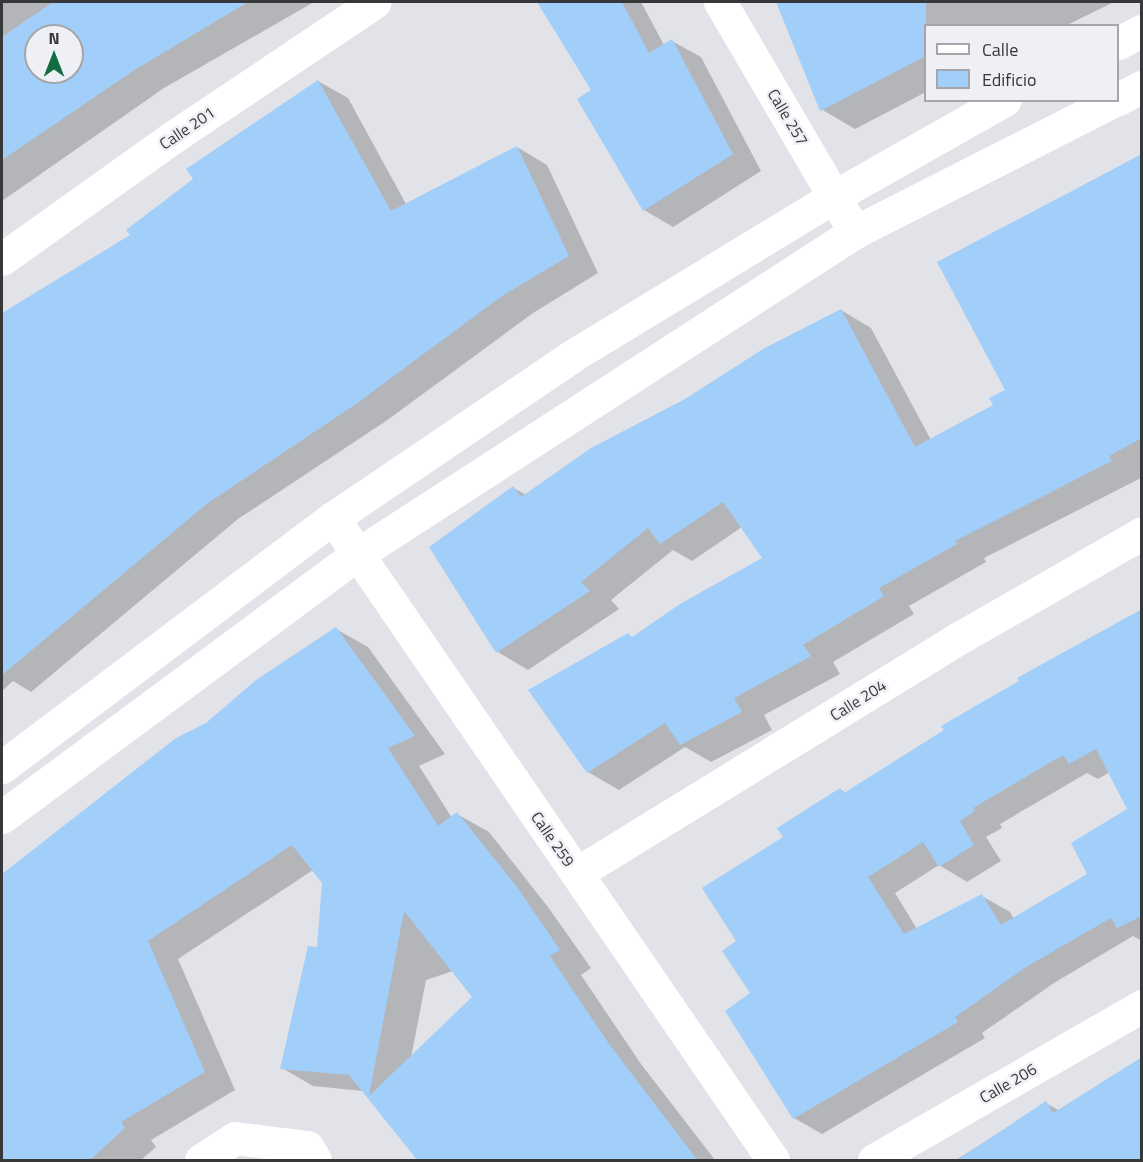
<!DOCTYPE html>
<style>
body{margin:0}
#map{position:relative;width:1143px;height:1162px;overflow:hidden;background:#e1e3e8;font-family:"Titillium Web",sans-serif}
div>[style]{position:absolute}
.shadow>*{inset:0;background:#0003}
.building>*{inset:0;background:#a2cefa}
.minor>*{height:33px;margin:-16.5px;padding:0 16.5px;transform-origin:16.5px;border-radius:16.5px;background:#fff}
.tertiary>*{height:33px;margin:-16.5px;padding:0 16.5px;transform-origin:16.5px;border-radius:16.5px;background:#fff}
span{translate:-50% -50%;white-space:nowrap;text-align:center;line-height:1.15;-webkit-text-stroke:5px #eef0f5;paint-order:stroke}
.street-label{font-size:16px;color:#37383a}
.frame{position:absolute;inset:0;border:3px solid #37383a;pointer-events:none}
.legend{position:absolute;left:924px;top:24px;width:195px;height:78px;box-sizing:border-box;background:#eef0f5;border:2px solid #a5a6aa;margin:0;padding:8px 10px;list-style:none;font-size:18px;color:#37383a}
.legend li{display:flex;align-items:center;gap:12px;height:30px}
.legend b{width:30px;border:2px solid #a5a6aa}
.north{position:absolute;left:24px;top:24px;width:60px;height:60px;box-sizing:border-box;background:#eef0f5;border:2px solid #a5a6aa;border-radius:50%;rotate:0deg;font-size:16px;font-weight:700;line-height:24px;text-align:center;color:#37383a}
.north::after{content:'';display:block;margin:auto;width:21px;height:27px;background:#136d40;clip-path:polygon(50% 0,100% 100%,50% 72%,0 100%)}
</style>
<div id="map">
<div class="shadow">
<i style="clip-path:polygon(evenodd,2px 2px,314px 2px,164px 88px,2px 201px,2px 2px,36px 36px,72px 36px,72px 72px,36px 72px,36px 36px)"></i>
<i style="clip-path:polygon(539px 2px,641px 2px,664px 45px,672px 41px,701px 57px,761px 171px,673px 227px,644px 210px,593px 90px)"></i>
<i style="clip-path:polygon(778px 2px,1114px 2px,1065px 26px,926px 26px,926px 92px,855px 129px,821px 109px)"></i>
<i style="clip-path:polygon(318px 81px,348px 98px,406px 204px,517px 147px,547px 165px,598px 273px,533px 313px,386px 421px,238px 519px,31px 692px,13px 681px,2px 691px,2px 316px,132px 235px)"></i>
<i style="clip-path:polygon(1142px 154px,1141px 478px,984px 558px,986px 562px,909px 606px,914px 614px,833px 662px,840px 674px,764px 715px,772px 730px,711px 762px,685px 747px,619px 790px,588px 772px,530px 690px,633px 638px,764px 558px,742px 527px,692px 561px,673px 550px,611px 600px,619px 609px,528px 670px,498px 652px,513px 488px,527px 495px,841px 310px,871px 328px,931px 440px,995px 406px,1007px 390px,939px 263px)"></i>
<i style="clip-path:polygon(evenodd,1142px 611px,1142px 941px,1133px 936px,1054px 983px,982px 1033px,985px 1038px,822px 1134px,794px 1118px,738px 942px,785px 837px,840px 789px,846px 793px,1021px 681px,1019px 678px,1142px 611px,1110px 772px,1129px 809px,1089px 874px,1014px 919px,1010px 912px,982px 896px,917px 929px,895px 893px,939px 865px,967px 882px,1001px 861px,986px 837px,1002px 828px,1000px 824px,1087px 773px,1098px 779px,1110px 772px)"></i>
<i style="clip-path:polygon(evenodd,336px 629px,368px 647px,445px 754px,419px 766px,452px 818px,457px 814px,489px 832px,548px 907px,591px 968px,581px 975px,641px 1064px,715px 1160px,420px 1160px,363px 1091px,313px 1086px,282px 1068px,319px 949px,324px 883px,313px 870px,178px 959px,235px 1090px,151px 1140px,156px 1147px,141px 1160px,2px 1160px,2px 876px,176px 739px,207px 724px,336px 629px,453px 971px,474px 997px,411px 1058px,426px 980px,453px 971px)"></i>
<i style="clip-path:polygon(1046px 1103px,1060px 1111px,1142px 1160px,956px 1160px)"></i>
</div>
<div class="building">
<i style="clip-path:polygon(evenodd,53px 2px,248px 2px,133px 71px,2px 160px,2px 37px,53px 2px,36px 36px,72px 36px,72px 72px,36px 72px,36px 36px)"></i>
<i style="clip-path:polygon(537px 2px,622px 2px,649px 53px,672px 39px,733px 154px,643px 211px,577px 99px,591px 90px)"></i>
<i style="clip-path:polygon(776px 2px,926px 2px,926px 56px,820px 111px)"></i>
<i style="clip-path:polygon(318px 80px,391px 211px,517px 146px,569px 256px,502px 296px,356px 404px,208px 503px,2px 675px,2px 313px,130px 235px,126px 230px,193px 179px,186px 169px)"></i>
<i style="clip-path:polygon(1142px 154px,1142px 438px,1109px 456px,1112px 461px,955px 541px,957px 544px,879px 588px,884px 596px,803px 645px,811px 656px,734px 698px,742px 712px,680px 745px,665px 723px,587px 773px,528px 690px,628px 633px,632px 637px,680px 604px,762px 558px,723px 502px,660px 544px,648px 528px,581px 582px,590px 591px,496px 653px,429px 547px,513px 486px,521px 497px,591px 448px,685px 399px,763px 349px,841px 309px,915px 447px,993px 405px,989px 398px,1005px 390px,937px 262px)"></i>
<i style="clip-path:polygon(evenodd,1142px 609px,1142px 916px,1117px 928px,1111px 918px,1026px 967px,955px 1017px,958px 1022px,793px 1119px,725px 1011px,750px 993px,722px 951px,736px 941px,702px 888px,783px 837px,777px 828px,840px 788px,844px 793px,944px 730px,941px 726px,1019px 681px,1017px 678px,1142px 609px,1096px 749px,1127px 809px,1071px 843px,1087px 874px,1001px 925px,982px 894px,904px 934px,868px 877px,923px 842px,939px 867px,974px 845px,960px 821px,975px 811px,973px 808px,1063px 755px,1069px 764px,1096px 749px)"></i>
<i style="clip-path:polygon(evenodd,336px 627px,415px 736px,388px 748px,438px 826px,457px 812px,517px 887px,560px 950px,550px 956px,609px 1044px,698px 1161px,418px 1161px,349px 1075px,280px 1069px,308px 946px,317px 947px,322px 883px,292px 845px,148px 941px,205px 1072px,121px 1122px,125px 1128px,89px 1161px,2px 1161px,2px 874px,176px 738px,206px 723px,256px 680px,336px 627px,404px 911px,472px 997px,369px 1096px,404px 911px)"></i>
<i style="clip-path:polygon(1142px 1057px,1142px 1161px,956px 1161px,1046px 1101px,1053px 1113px)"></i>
</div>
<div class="minor">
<i style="left:720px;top:2px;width:267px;rotate:59.6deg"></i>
<i style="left:2px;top:259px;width:214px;rotate:-35.5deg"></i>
<i style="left:176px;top:135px;width:239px;rotate:-33.8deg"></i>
<i style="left:333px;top:518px;width:778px;rotate:55.57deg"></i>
<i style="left:577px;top:873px;width:448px;rotate:-31.6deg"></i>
<i style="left:959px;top:638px;width:211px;rotate:-29.8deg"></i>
<i style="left:201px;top:1160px;width:40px;rotate:-32.9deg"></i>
<i style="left:235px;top:1138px;width:73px;rotate:7.1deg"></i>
<i style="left:307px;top:1147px;width:15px;rotate:58deg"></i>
<i style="left:874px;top:1160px;width:309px;rotate:-29.9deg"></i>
</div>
<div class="tertiary">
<i style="left:1118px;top:43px;width:27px;rotate:-27deg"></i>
<i style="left:1118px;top:99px;width:27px;rotate:-27deg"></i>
<i style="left:2px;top:767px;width:414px;rotate:-37deg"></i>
<i style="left:333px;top:518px;width:289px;rotate:-34.1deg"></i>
<i style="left:572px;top:356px;width:308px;rotate:-31.3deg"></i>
<i style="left:835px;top:196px;width:195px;rotate:-29.5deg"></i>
<i style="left:2px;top:817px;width:443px;rotate:-36.5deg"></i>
<i style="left:358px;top:554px;width:592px;rotate:-32.94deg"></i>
<i style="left:855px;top:232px;width:292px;rotate:-26.9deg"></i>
</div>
<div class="street-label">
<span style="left:788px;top:117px;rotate:59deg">Calle 257</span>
<span style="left:187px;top:128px;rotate:-34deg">Calle 201</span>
<span style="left:858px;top:700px;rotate:-32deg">Calle 204</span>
<span style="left:553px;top:839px;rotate:55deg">Calle 259</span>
<span style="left:1008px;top:1083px;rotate:-30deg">Calle 206</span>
</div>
<div class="frame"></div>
<ul class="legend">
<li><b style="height:8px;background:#fff"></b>Calle</li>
<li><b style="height:16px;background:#a2cefa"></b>Edificio</li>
</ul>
<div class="north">N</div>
</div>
